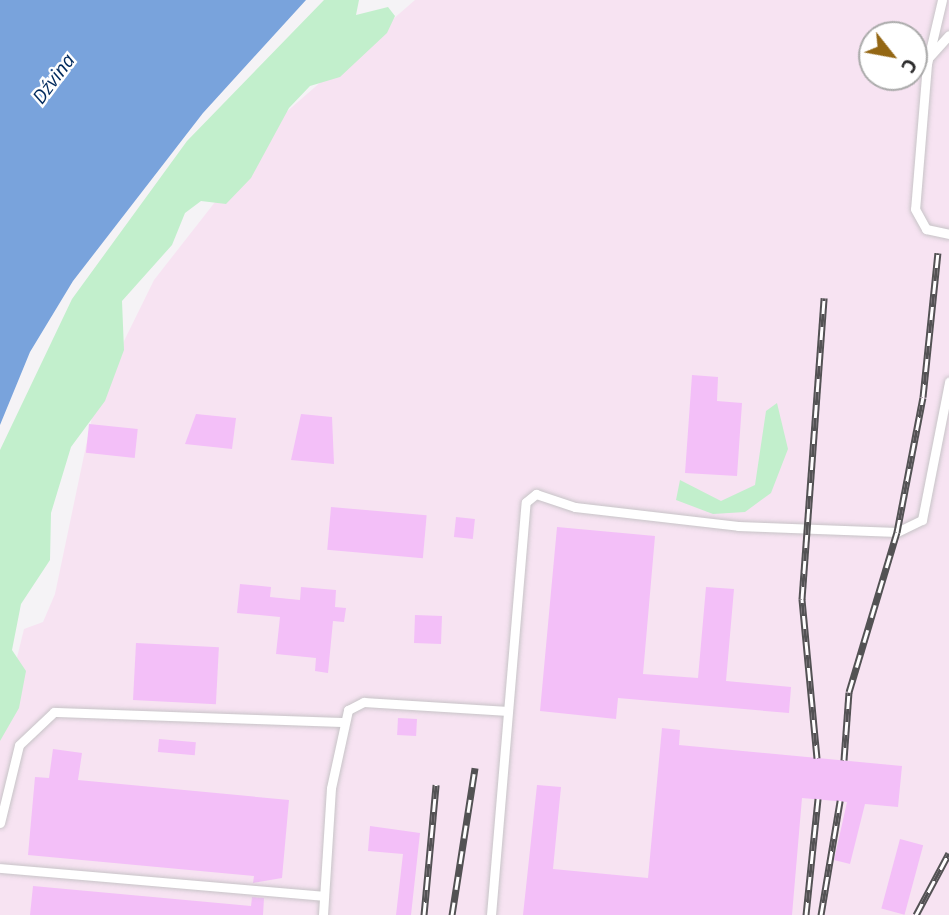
<!DOCTYPE html>
<meta charset="utf-8">
<style>
body{margin:0}
#map{position:relative;width:949px;height:915px;overflow:hidden;background:#f5f3f6;font-family:"Open Sans",sans-serif}
div>[style]{position:absolute}
.industrial>*{inset:0;background:#f7e3f2}
.green>*{inset:0;background:#c2efcc}
.water>*{inset:0;background:#79a3dc}
.building>*{inset:0;background:#f3bff8;transform-origin:0 0}
.roads{filter:drop-shadow(0 0 2px #c7c4c7) drop-shadow(0 0 2px #c7c4c7)}
.service>*{height:9px;margin:-4.5px;padding:0 4.5px;transform-origin:4.5px;border-radius:4.5px;background:#fff}
.rail>*{height:7px;margin-top:-3.5px;transform-origin:0;background:repeating-linear-gradient(90deg,#fff 0 13px,#535254 0 26px);box-sizing:border-box;border-block:2px solid #535254}
span{translate:-50% -50%;white-space:nowrap;text-align:center;line-height:1.15;-webkit-text-stroke:5px #fff;paint-order:stroke}
.water-label{font-size:19px;color:#012a5d;font-style:italic}
.north{position:absolute;left:858px;top:21px;width:70px;height:70px;box-sizing:border-box;background:#fff;border:2px solid #aaa;border-radius:50%;rotate:121deg;font-size:19px;font-weight:700;line-height:28px;text-align:center;color:#2b2a2b}
.north::after{content:'';display:block;margin:auto;width:24px;height:32px;background:#946714;clip-path:polygon(50% 0,100% 100%,50% 72%,0 100%)}
</style>
<div id="map">
<div class="industrial">
<i style="clip-path:polygon(evenodd,415px 0,949px 0,949px 915px,0 915px,0 727px,24px 629px,43px 622px,55px 594px,96px 398px,154px 280px,284px 114px,415px 0,872px 35px,914px 35px,914px 77px,872px 77px,872px 35px)"></i>
</div>
<div class="green">
<i style="clip-path:polygon(324px 0,359px 0,356px 15px,388px 7px,395px 16px,387px 33px,340px 77px,310px 86px,289px 108px,251px 178px,226px 204px,201px 201px,185px 213px,172px 245px,122px 301px,124px 350px,105px 401px,71px 447px,51px 513px,50px 560px,21px 604px,12px 650px,26px 671px,19px 708px,0 741px,0 450px,72px 299px,187px 141px)"></i>
<i style="clip-path:polygon(777px 403px,788px 449px,771px 493px,745px 512px,713px 514px,676px 500px,680px 480px,721px 501px,755px 485px,766px 411px)"></i>
</div>
<div class="water">
<i style="clip-path:polygon(0 0,306px 0,203px 113px,73px 281px,30px 352px,0 425px)"></i>
</div>
<div class="building">
<i style="clip-path:polygon(692px 375px,718px 377px,717px 401px,742px 403px,737px 476px,685px 473px)"></i>
<i style="clip-path:polygon(196px 414px,236px 418px,232px 449px,185px 444px)"></i>
<i style="clip-path:polygon(301px 414px,332px 417px,334px 464px,291px 460px)"></i>
<i style="left:89px;top:424px;width:49px;height:29px;rotate:6deg"></i>
<i style="left:331px;top:507px;width:96px;height:43px;rotate:5deg"></i>
<i style="left:456px;top:517px;width:19px;height:20px;rotate:6deg"></i>
<i style="clip-path:polygon(557px 527px,655px 536px,643px 674px,698px 678px,706px 587px,734px 589px,726px 681px,791px 687px,789px 713px,618px 698px,616px 719px,540px 711px)"></i>
<i style="clip-path:polygon(240px 584px,271px 587px,270px 597px,300px 600px,301px 587px,336px 590px,335px 607px,346px 608px,344px 622px,333px 621px,328px 673px,315px 671px,316px 658px,276px 654px,280px 617px,237px 613px)"></i>
<i style="left:415px;top:615px;width:27px;height:28px;rotate:2deg"></i>
<i style="left:136px;top:643px;width:83px;height:57px;rotate:3deg"></i>
<i style="left:398px;top:718px;width:19px;height:17px;rotate:3deg"></i>
<i style="clip-path:polygon(662px 728px,680px 730px,679px 745px,902px 766px,898px 807px,865px 804px,850px 864px,834px 860px,847px 802px,802px 798px,792px 915px,523px 915px,537px 785px,561px 787px,553px 869px,648px 878px)"></i>
<i style="left:159px;top:739px;width:37px;height:13px;rotate:5deg"></i>
<i style="clip-path:polygon(53px 749px,82px 753px,78px 780px,289px 800px,282px 878px,253px 883px,254px 876px,28px 855px,35px 777px,49px 778px)"></i>
<i style="clip-path:polygon(370px 826px,420px 833px,411px 915px,396px 915px,403px 854px,368px 851px)"></i>
<i style="left:900px;top:839px;width:24px;height:72px;rotate:15deg"></i>
<i style="clip-path:polygon(33px 886px,251px 906px,252px 897px,264px 898px,263px 915px,30px 915px)"></i>
</div>
<div class="roads">
<div class="service">
<i style="left:942px;top:0;width:66px;rotate:103.2deg"></i>
<i style="left:927px;top:64px;width:145px;rotate:94.7deg"></i>
<i style="left:915px;top:209px;width:23px;rotate:61deg"></i>
<i style="left:926px;top:229px;width:24px;rotate:12deg"></i>
<i style="left:930px;top:56px;width:28px;rotate:-48deg"></i>
<i style="left:0;top:823px;width:80px;rotate:-76.3deg"></i>
<i style="left:19px;top:745px;width:48px;rotate:-43.3deg"></i>
<i style="left:54px;top:712px;width:290px;rotate:2deg"></i>
<i style="left:0;top:868px;width:325px;rotate:4.9deg"></i>
<i style="left:323px;top:915px;width:127px;rotate:-86.4deg"></i>
<i style="left:331px;top:788px;width:80px;rotate:-77.7deg"></i>
<i style="left:348px;top:710px;width:18px;rotate:-27deg"></i>
<i style="left:364px;top:702px;width:144px;rotate:3.6deg"></i>
<i style="left:491px;top:915px;width:414px;rotate:-85.2deg"></i>
<i style="left:526px;top:502px;width:13px;rotate:-39deg"></i>
<i style="left:536px;top:494px;width:41px;rotate:18.4deg"></i>
<i style="left:575px;top:507px;width:164px;rotate:6.6deg"></i>
<i style="left:738px;top:526px;width:159px;rotate:2.2deg"></i>
<i style="left:897px;top:532px;width:28px;rotate:-26deg"></i>
<i style="left:922px;top:520px;width:141px;rotate:-78.9deg"></i>
</div>
</div>
<div class="rail">
<i style="left:817px;top:758px;width:160px;rotate:-95.4deg"></i>
<i style="left:802px;top:599px;width:302px;rotate:-85.8deg"></i>
<i style="left:844px;top:760px;width:68px;rotate:-85.8deg"></i>
<i style="left:849px;top:692px;width:167px;rotate:-73.3deg"></i>
<i style="left:897px;top:532px;width:137px;rotate:-79.1deg"></i>
<i style="left:923px;top:397px;width:145px;rotate:-84.1deg"></i>
<i style="left:424px;top:915px;width:131px;rotate:-84.7deg"></i>
<i style="left:452px;top:915px;width:149px;rotate:-81.1deg"></i>
<i style="left:806px;top:915px;width:117px;rotate:-84.1deg"></i>
<i style="left:821px;top:915px;width:116px;rotate:-80.5deg"></i>
<i style="left:916px;top:915px;width:70px;rotate:-62deg"></i>
</div>
<div class="water-label">
<span style="left:54px;top:79px;rotate:-53deg">Dźvina</span>
</div>
<div class="north">С</div>
</div>
